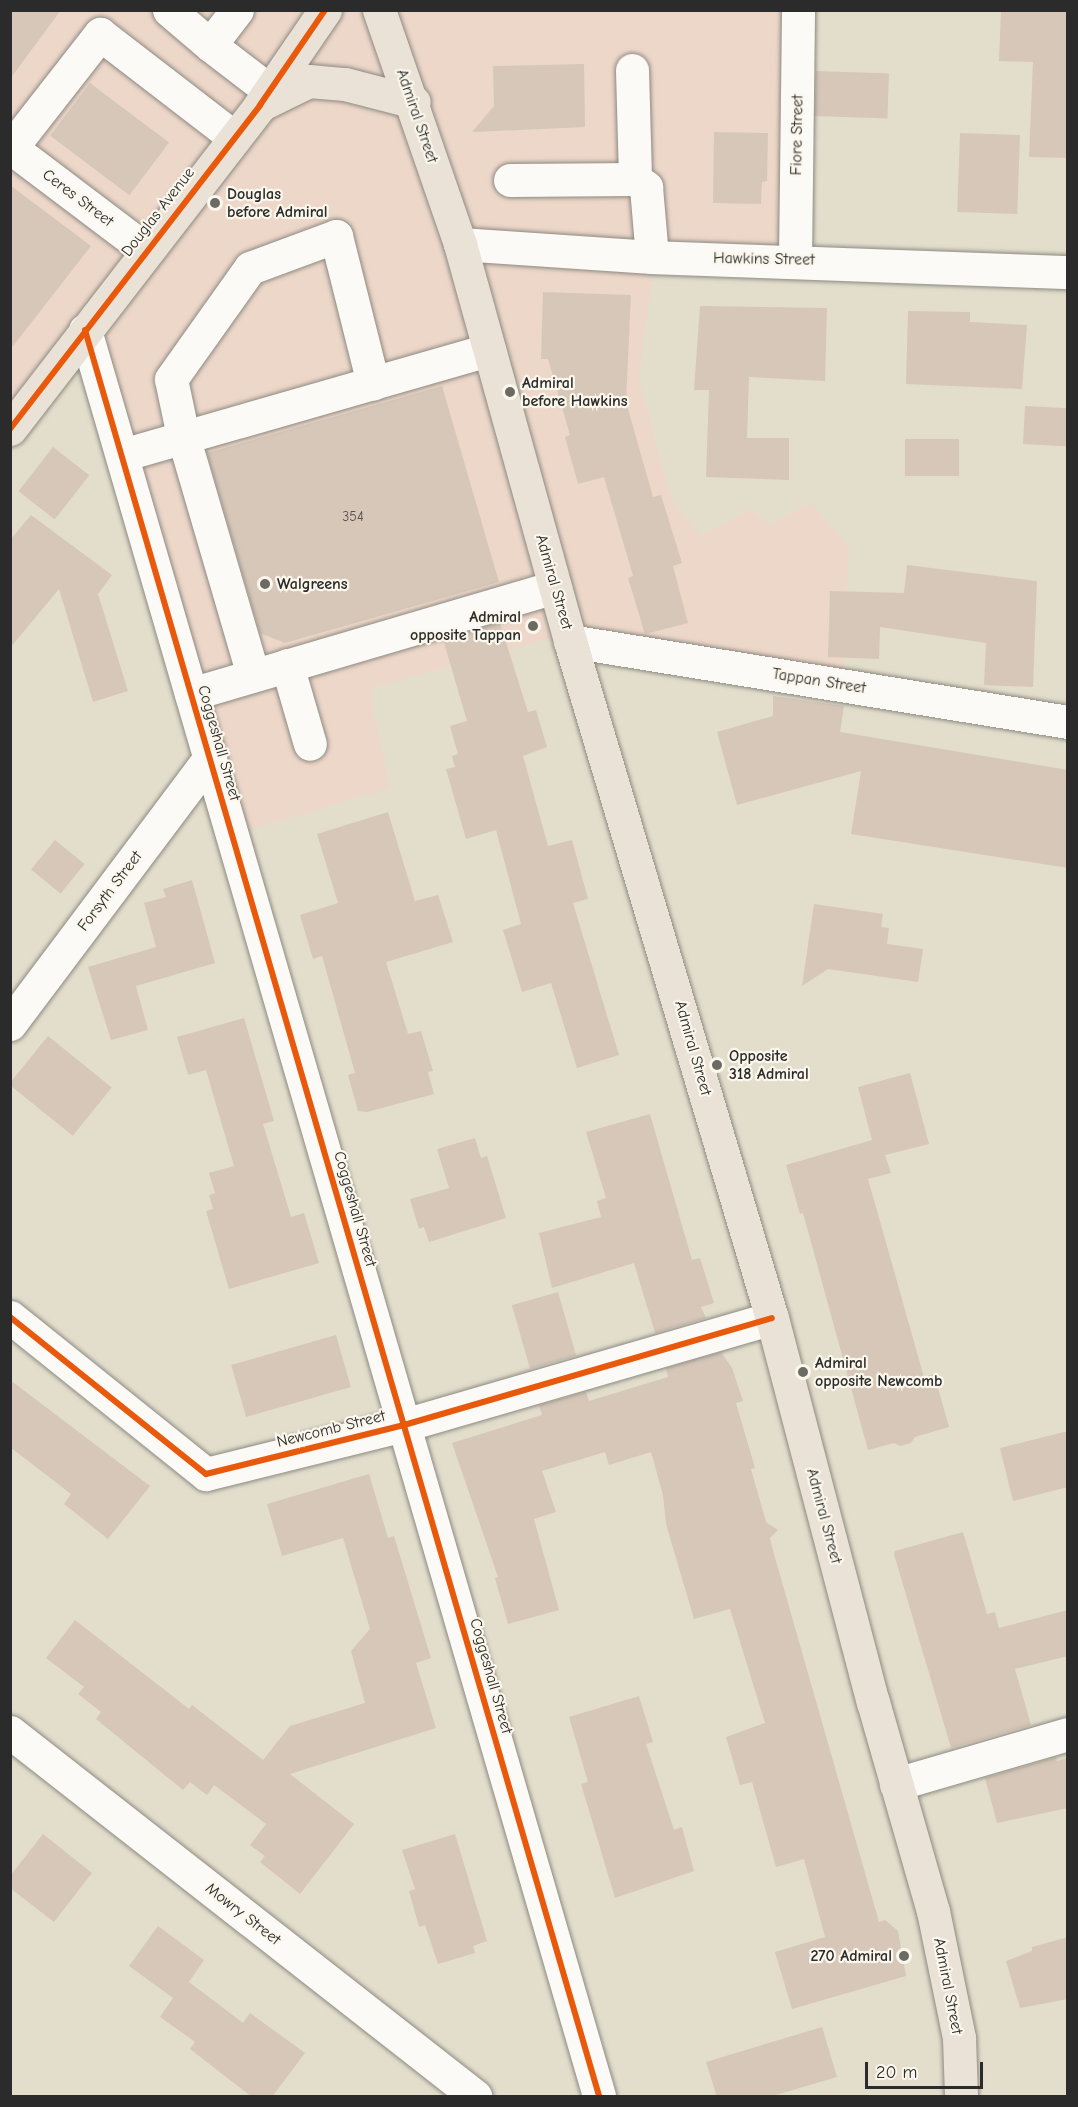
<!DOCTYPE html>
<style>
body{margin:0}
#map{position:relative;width:1078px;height:2107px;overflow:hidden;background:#e3decc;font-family:"Comic Neue",sans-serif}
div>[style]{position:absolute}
.built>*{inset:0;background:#edd7c9}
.building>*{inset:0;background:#d6c7b9;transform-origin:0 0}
.roads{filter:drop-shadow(0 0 2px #8d8a81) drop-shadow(0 0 2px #8d8a81)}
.minor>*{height:33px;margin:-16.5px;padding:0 16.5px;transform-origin:16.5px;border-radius:16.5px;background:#fbfaf7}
.major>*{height:33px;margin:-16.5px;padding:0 16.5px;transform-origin:16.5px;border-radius:16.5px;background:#ebe2d7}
.cycleway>*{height:6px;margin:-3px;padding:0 3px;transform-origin:3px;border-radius:3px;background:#e8590c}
.dots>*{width:16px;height:16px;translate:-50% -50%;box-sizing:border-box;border:3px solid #fbf7ec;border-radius:50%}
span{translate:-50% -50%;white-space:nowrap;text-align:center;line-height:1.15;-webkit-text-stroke:4.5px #fbf7ec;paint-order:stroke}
.number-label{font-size:14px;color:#56534f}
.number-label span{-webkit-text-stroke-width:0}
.street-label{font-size:16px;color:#2b2b2b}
.poi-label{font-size:16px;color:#2b2b2b;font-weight:700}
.left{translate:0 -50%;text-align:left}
.right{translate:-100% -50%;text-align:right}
.frame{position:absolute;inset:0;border:12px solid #2b2b2b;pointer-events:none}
.scale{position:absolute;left:865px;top:2062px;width:118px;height:27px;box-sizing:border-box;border:3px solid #2b2b2b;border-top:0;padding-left:8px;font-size:18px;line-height:21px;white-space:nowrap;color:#2b2b2b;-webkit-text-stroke:4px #fbf7ec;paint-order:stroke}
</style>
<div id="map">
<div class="built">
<i style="clip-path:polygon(11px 11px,784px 11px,780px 258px,654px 260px,639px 379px,671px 499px,701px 536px,750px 509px,770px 525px,811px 502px,849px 547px,844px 684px,554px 637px,373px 688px,371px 698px,390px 788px,226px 837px,79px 348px,11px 424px)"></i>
</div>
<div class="building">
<i style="clip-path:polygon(10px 10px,61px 10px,10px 79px)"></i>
<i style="clip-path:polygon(1001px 10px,1068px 10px,1068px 158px,1029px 157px,1033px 62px,999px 61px)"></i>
<i style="clip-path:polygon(584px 64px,585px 127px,472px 132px,494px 106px,493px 66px)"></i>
<i style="left:816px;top:71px;width:73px;height:45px;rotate:2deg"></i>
<i style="left:90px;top:83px;width:99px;height:66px;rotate:37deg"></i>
<i style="clip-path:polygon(714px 132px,768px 133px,767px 181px,762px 182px,761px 204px,713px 203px)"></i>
<i style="left:960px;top:133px;width:60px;height:79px;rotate:2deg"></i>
<i style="clip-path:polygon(10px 185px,91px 246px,10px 350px)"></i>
<i style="clip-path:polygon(543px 292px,631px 295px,626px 402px,653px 497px,661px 495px,682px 563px,673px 566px,688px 623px,645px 634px,628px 578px,633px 576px,604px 477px,578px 484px,565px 437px,570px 435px,548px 359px,541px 359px)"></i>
<i style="clip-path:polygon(700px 306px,827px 308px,825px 381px,749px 377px,747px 438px,789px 438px,789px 480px,706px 477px,709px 390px,694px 390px)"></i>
<i style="clip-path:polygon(908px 311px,970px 312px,970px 322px,1027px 325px,1022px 389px,906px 384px)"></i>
<i style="clip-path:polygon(442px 386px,499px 582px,285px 643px,260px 633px,207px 453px)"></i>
<i style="left:1025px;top:406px;width:43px;height:38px;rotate:3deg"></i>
<i style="left:905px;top:439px;width:54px;height:37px"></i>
<i style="left:53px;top:447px;width:46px;height:56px;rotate:38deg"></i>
<i style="clip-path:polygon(31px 515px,112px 575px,98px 594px,128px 691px,93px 702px,59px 589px,10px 648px,10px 540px)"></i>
<i style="clip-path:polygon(907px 565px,1037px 581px,1033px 687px,984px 685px,986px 643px,880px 627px,879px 659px,828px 657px,830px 591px,904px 593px)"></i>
<i style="clip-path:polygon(500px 623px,528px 712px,536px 710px,547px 747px,523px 756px,548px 846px,572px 840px,588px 899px,573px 903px,619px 1055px,577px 1068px,551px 983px,522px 992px,503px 930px,521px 924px,496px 830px,466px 839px,446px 769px,455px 767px,452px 756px,458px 754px,450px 726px,467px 721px,443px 639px)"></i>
<i style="clip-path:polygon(773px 696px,844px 706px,840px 732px,1068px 770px,1068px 868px,851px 834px,861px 771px,737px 805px,717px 732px,773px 716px)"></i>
<i style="clip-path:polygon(388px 812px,415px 901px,438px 895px,453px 942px,386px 962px,408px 1034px,421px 1031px,433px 1071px,428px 1072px,434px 1094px,367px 1112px,358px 1111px,348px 1075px,355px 1073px,322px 956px,313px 959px,300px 915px,338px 903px,317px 834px)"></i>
<i style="left:55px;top:840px;width:38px;height:38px;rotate:39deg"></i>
<i style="clip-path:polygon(192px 880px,215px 963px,136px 986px,148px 1030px,111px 1040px,88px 967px,156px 947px,144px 903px,166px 897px,163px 889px)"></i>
<i style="clip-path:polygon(814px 904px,883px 914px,881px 927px,889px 928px,887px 944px,923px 949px,918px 982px,828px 969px,802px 986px)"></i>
<i style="clip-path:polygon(244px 1018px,274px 1121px,263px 1124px,291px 1217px,304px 1213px,319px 1263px,229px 1289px,206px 1211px,213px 1209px,209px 1195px,215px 1193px,209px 1173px,234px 1166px,206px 1070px,188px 1075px,177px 1037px)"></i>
<i style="left:48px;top:1036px;width:82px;height:62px;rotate:39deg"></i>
<i style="clip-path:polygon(910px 1073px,929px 1144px,885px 1155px,891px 1173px,868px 1179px,924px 1377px,934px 1374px,949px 1427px,915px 1437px,911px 1443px,900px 1446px,894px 1443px,868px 1450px,803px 1213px,800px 1214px,786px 1165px,872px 1140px,858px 1087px)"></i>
<i style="clip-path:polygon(650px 1114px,692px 1260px,700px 1258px,714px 1303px,701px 1307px,706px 1318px,655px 1333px,634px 1263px,552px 1288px,539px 1233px,601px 1217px,597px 1201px,606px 1198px,586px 1132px)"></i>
<i style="clip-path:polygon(475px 1138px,481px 1158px,487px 1156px,506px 1218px,429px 1242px,424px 1227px,419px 1229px,410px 1199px,449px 1188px,437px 1149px)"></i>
<i style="left:558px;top:1292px;width:66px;height:48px;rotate:74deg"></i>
<i style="left:336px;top:1335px;width:54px;height:109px;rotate:74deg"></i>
<i style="clip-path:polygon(721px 1352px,732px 1368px,743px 1401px,736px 1403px,755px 1468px,751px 1469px,766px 1522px,778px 1530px,770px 1538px,772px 1547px,879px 1922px,885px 1920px,898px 1931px,906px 1976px,792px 2009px,775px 1952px,825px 1937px,804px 1859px,776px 1867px,752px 1782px,740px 1785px,726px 1737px,765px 1723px,730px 1609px,694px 1619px,666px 1524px,663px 1495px,651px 1452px,609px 1465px,605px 1452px,542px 1471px,556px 1512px,534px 1519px,559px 1610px,508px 1624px,495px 1578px,498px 1577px,452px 1443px,542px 1415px,539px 1405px,586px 1392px,589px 1401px,668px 1377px,666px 1368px)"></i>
<i style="clip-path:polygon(10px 1380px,150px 1486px,108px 1539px,64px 1504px,71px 1494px,10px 1447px)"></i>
<i style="clip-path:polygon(1068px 1431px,1068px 1487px,1013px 1501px,1000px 1448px)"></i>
<i style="clip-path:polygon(369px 1474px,388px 1538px,394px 1536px,431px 1658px,416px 1663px,436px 1728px,290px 1774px,354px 1824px,300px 1894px,260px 1862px,265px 1856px,250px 1845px,266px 1824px,214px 1785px,207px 1795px,190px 1782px,183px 1790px,96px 1719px,101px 1712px,78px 1694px,84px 1687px,46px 1658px,75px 1620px,189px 1709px,192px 1705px,263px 1760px,290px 1726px,365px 1703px,351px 1651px,370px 1629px,343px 1538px,282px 1556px,267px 1504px)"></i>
<i style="clip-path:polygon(963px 1532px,987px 1614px,995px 1612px,999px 1628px,1068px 1610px,1068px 1656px,1015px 1669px,1031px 1725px,951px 1748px,894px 1554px,895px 1551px)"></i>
<i style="clip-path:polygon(639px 1696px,653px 1742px,646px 1744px,674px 1830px,682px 1827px,694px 1871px,615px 1898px,581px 1784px,588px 1782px,569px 1717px)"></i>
<i style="clip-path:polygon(1056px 1757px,1057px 1761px,1068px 1758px,1068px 1808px,997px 1823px,985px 1778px)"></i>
<i style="clip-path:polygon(43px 1834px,92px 1873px,54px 1922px,10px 1888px,10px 1876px)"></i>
<i style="clip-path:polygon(455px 1834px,487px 1941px,473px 1946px,475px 1953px,438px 1964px,425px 1925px,419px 1927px,409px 1891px,415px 1889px,402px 1850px)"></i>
<i style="clip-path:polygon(158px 1926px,204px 1960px,189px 1982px,243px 2023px,250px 2013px,305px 2053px,272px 2097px,252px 2097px,190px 2049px,195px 2042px,160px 2017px,173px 1998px,129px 1966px)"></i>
<i style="clip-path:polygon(1068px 1937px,1068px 1999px,1020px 2008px,1006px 1961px,1032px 1951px,1032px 1947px)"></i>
<i style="clip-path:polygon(822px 2027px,837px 2077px,769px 2097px,717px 2097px,706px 2062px)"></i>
</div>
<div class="roads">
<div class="minor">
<i style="left:169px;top:10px;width:54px;rotate:40.5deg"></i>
<i style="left:237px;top:10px;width:44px;rotate:127.6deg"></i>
<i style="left:210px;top:45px;width:76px;rotate:37.5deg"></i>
<i style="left:632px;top:70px;width:109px;rotate:88.4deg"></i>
<i style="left:10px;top:147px;width:169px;rotate:37.1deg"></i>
<i style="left:11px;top:148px;width:145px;rotate:-52deg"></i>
<i style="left:100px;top:34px;width:170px;rotate:37.6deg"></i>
<i style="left:510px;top:180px;width:125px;rotate:-0.5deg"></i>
<i style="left:635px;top:179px;width:14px;rotate:36deg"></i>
<i style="left:646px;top:187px;width:70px;rotate:85.1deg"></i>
<i style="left:460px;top:244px;width:192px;rotate:3.9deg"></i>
<i style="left:652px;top:257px;width:416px;rotate:2.1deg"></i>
<i style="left:795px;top:259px;width:249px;rotate:-89.3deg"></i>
<i style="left:85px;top:330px;width:1839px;rotate:73.77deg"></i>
<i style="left:122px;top:455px;width:382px;rotate:-16deg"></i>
<i style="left:570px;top:641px;width:505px;rotate:9.24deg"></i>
<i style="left:287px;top:665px;width:82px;rotate:73.8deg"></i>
<i style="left:253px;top:675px;width:249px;rotate:-106.3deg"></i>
<i style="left:183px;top:436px;width:58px;rotate:-101.9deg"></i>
<i style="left:171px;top:379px;width:136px;rotate:-54.6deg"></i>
<i style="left:250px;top:268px;width:92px;rotate:-20.4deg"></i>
<i style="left:336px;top:236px;width:152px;rotate:75.9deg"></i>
<i style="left:191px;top:694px;width:379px;rotate:-16.4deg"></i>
<i style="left:10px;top:1024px;width:333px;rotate:-53.1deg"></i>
<i style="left:10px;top:1317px;width:251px;rotate:38.7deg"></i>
<i style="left:206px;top:1474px;width:204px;rotate:-13.9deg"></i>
<i style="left:404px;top:1425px;width:383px;rotate:-16.2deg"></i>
<i style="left:10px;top:1732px;width:591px;rotate:38.05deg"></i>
<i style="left:896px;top:1784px;width:179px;rotate:-16.2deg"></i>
</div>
<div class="major">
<i style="left:379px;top:10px;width:248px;rotate:70.9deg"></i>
<i style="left:460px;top:244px;width:412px;rotate:74.5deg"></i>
<i style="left:570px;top:641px;width:706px;rotate:73.39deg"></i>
<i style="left:772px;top:1318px;width:397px;rotate:75.3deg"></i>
<i style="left:873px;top:1702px;width:217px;rotate:74deg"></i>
<i style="left:933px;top:1911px;width:130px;rotate:78.4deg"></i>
<i style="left:959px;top:2038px;width:58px;rotate:88deg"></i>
<i style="left:264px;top:103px;width:50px;rotate:-26.1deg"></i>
<i style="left:309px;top:81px;width:36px;rotate:5deg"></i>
<i style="left:345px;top:84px;width:71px;rotate:14.6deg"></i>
<i style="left:10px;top:429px;width:409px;rotate:-52.3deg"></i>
<i style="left:260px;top:105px;width:115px;rotate:-55.6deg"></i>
</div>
</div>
<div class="cycleway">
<i style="left:85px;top:330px;width:1839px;rotate:73.77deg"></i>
<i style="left:10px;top:429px;width:409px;rotate:-52.3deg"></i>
<i style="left:260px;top:105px;width:115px;rotate:-55.6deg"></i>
<i style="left:10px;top:1317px;width:251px;rotate:38.7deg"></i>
<i style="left:206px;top:1474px;width:204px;rotate:-13.9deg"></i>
<i style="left:404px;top:1425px;width:383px;rotate:-16.2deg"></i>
</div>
<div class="dots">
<i style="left:215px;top:203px;background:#6b6a63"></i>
<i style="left:510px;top:392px;background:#6b6a63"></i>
<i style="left:265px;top:584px;background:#6b6a63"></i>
<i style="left:533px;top:626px;background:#6b6a63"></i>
<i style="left:717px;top:1065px;background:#6b6a63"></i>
<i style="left:803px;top:1372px;background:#6b6a63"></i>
<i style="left:904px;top:1956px;background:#6b6a63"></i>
</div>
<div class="number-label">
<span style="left:353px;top:517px">354</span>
</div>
<div class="street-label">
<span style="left:417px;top:116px;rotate:71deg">Admiral Street</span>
<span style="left:797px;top:135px;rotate:-89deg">Fiore Street</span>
<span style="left:78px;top:198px;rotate:37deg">Ceres Street</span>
<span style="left:158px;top:212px;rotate:-52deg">Douglas Avenue</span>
<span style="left:764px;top:259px;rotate:1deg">Hawkins Street</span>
<span style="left:554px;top:582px;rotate:74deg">Admiral Street</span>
<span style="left:819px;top:681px;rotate:9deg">Tappan Street</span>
<span style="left:219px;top:743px;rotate:74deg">Coggeshall Street</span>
<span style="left:110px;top:891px;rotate:-53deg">Forsyth Street</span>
<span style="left:693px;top:1048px;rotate:74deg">Admiral Street</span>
<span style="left:355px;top:1209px;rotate:74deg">Coggeshall Street</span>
<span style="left:331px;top:1429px;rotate:-14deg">Newcomb Street</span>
<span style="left:824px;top:1516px;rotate:75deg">Admiral Street</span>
<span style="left:491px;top:1676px;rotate:74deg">Coggeshall Street</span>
<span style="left:243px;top:1914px;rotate:38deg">Mowry Street</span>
<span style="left:948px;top:1986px;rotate:79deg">Admiral Street</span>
</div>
<div class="poi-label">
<span class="left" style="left:227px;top:203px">Douglas<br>before Admiral</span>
<span class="left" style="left:522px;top:392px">Admiral<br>before Hawkins</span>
<span class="left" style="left:277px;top:584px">Walgreens</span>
<span class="right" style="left:521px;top:626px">Admiral<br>opposite Tappan</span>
<span class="left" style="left:729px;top:1065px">Opposite<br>318 Admiral</span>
<span class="left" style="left:815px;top:1372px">Admiral<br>opposite Newcomb</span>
<span class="right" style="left:892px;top:1956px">270 Admiral</span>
</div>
<div class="frame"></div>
<div class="scale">20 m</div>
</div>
